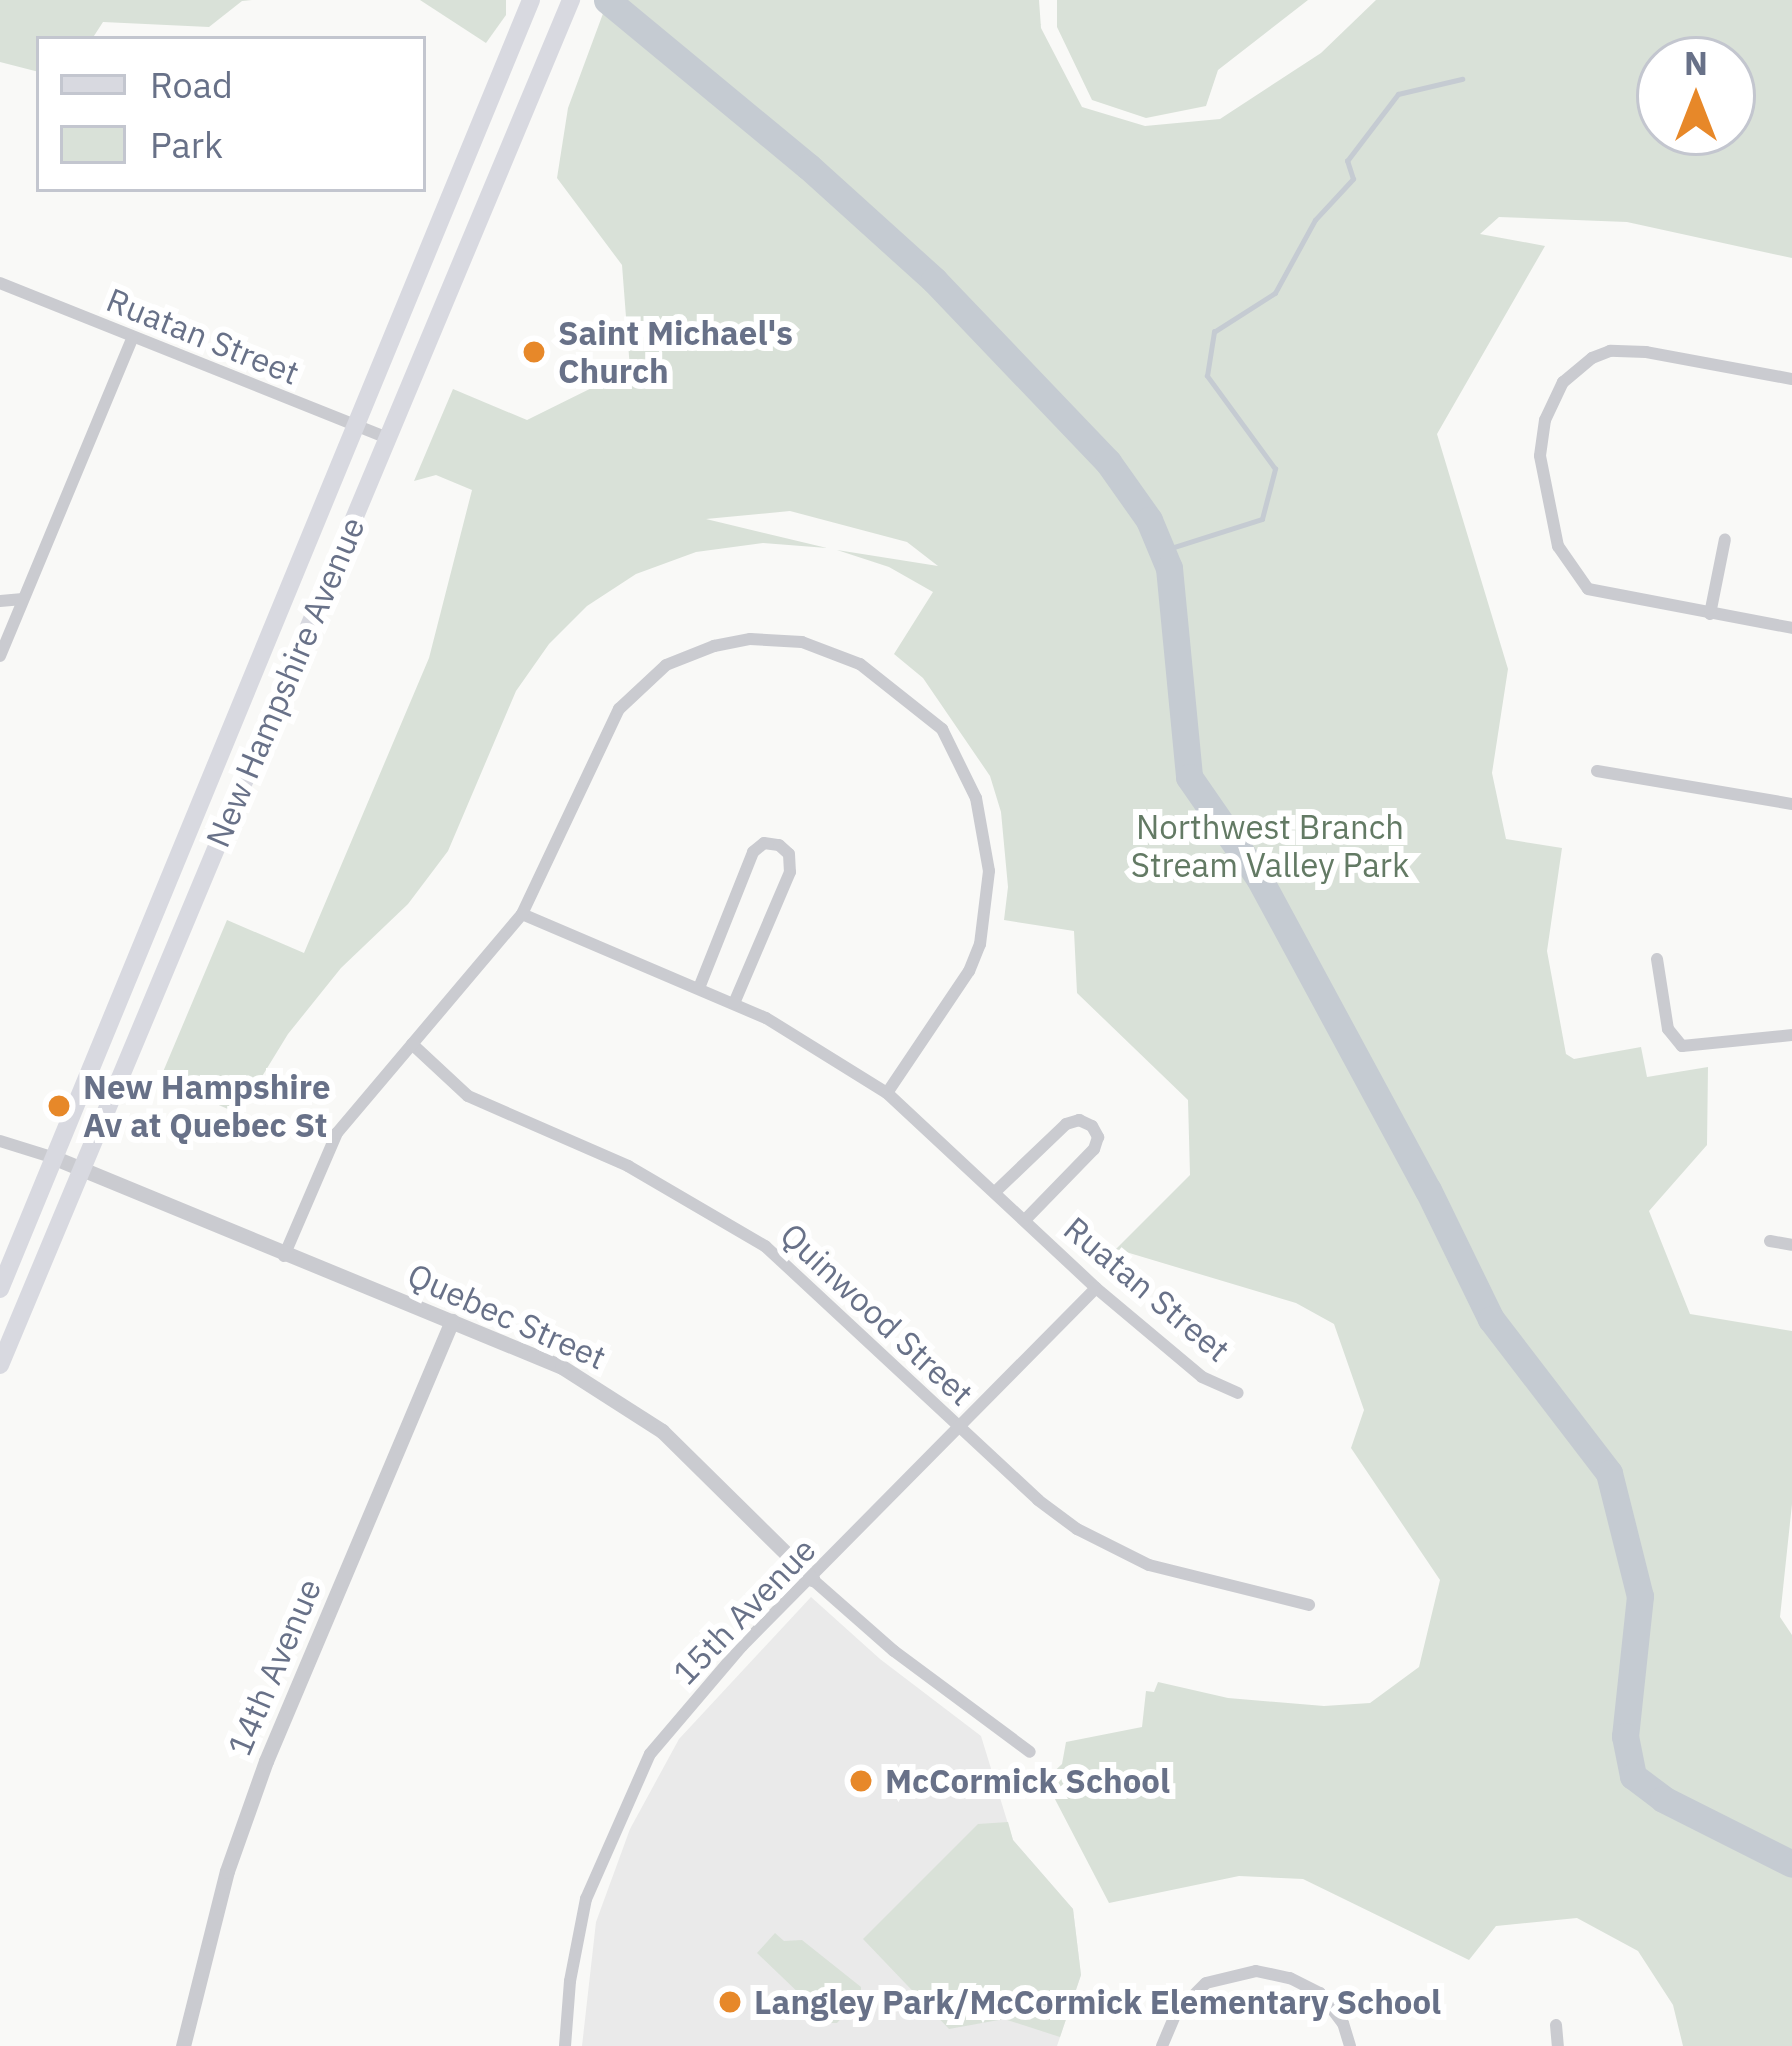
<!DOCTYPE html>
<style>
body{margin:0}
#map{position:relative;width:1792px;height:2046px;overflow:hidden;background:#f9f9f7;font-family:"IBM Plex Sans",sans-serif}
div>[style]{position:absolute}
.built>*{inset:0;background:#eaeaea}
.green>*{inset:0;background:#d9e1d8}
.stream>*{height:4.5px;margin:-2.25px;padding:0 2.25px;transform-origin:2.25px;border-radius:2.25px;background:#c5cbd2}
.river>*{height:27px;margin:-13.5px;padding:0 13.5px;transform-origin:13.5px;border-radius:13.5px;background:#c5cbd2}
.minor>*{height:12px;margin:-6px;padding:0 6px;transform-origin:6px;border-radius:6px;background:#cacbd0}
.tertiary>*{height:15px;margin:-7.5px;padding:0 7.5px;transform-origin:7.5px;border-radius:7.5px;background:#cacbd0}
.primary>*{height:18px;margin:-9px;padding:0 9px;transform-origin:9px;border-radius:9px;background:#d8d9e0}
.dots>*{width:33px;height:33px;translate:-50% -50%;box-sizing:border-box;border:6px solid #fff;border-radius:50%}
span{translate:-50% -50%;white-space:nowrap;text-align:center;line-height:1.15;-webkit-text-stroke:12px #fff;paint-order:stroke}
.poi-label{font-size:33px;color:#687188;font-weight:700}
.left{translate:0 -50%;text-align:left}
.street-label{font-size:33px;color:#687188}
.park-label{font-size:33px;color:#637a64}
.legend{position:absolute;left:36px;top:36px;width:390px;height:156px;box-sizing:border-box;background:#fff;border:3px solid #c3c6cf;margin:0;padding:15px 21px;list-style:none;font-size:36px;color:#687188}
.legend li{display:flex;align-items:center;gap:24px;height:60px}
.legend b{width:60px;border:3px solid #c3c6cf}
.north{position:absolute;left:1636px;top:36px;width:120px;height:120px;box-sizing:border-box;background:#fff;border:3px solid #c3c6cf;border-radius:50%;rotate:0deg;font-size:33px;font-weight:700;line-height:48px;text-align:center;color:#687188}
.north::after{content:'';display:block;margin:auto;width:42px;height:54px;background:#e78829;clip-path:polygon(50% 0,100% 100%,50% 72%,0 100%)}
</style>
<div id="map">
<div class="built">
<i style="clip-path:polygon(811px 1597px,880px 1659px,981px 1736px,1013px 1840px,1073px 1909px,1081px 1975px,1057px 2046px,582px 2046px,596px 1922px,630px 1829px,679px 1739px)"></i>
</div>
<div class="green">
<i style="clip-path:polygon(0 0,252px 0,242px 1px,209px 27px,103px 22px,92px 39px,39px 39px,39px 72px,0 62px)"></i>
<i style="clip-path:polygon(420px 0,506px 0,506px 15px,486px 43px)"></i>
<i style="clip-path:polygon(evenodd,608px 0,1039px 0,1041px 28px,1082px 107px,1145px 126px,1220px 119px,1321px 53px,1376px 0,1792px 0,1792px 258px,1627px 222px,1499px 217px,1480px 234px,1545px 246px,1437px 434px,1508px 669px,1492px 773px,1506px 839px,1562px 848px,1547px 951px,1566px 1054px,1574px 1059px,1641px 1047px,1647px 1077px,1708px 1067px,1707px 1145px,1649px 1211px,1690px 1314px,1792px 1331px,1792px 1504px,1780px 1617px,1792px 1635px,1792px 2046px,1683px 2046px,1673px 2005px,1638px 1951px,1577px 1918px,1496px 1926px,1469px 1960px,1303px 1879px,1239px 1876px,1109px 1903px,1045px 1780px,1062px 1764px,1066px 1742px,1142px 1727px,1146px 1691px,1154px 1692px,1158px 1682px,1228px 1698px,1324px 1706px,1370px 1703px,1419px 1667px,1440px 1580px,1351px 1448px,1364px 1410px,1334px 1324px,1296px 1303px,1116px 1249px,1190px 1175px,1188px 1100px,1077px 993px,1074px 931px,1004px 920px,1008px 887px,1001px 812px,990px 776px,923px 678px,894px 654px,933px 592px,889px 567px,837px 550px,938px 566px,907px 542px,790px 511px,706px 519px,827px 548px,763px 543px,696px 552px,636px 574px,587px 606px,549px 644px,516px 691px,448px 851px,408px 904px,341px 968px,288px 1034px,239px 1114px,160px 1079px,227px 920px,304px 953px,429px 658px,472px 490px,436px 475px,414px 481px,453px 389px,527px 420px,630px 369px,622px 265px,557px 178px,568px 108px,608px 0,1660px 60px,1732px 60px,1732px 132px,1660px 132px,1660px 60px)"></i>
<i style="clip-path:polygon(1057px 0,1308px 0,1218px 70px,1206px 106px,1146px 118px,1092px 100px,1057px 27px)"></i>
<i style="clip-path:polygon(1008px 1822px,1013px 1840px,1073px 1909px,1081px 1975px,1060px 2037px,1004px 2019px,949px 2029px,863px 1939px,978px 1824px)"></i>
<i style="clip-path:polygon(775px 1933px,784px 1941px,802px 1940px,861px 1987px,861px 1997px,837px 2023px,830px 2023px,757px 1953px)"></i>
</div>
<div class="stream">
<i style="left:1162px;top:551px;width:105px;rotate:-17.7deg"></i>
<i style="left:1262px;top:519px;width:52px;rotate:-75.4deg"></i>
<i style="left:1275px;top:469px;width:115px;rotate:-126.2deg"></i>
<i style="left:1207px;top:376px;width:45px;rotate:-81deg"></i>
<i style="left:1214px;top:332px;width:72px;rotate:-32.6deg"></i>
<i style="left:1275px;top:293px;width:83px;rotate:-61.3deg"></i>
<i style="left:1315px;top:220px;width:56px;rotate:-47.2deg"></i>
<i style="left:1353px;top:179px;width:19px;rotate:-108deg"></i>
<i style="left:1347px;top:161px;width:84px;rotate:-52.7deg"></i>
<i style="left:1398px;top:94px;width:66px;rotate:-13.2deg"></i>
</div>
<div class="river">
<i style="left:607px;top:0;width:262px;rotate:39.6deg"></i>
<i style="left:809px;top:167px;width:169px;rotate:42.1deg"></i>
<i style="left:934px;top:280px;width:252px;rotate:46.3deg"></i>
<i style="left:1108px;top:462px;width:71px;rotate:54.7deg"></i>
<i style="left:1149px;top:520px;width:52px;rotate:67.4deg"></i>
<i style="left:1169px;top:568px;width:210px;rotate:84.5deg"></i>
<i style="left:1189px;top:777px;width:123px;rotate:55.3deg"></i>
<i style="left:1259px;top:878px;width:355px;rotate:61.6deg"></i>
<i style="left:1428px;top:1190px;width:144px;rotate:64deg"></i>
<i style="left:1491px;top:1319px;width:194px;rotate:52.5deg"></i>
<i style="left:1609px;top:1473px;width:127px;rotate:75.9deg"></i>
<i style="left:1640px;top:1596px;width:141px;rotate:96.1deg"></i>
<i style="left:1625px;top:1736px;width:41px;rotate:78.7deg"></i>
<i style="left:1633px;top:1776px;width:38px;rotate:37deg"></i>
<i style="left:1663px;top:1799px;width:144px;rotate:26.7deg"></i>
</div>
<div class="minor">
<i style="left:0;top:283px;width:417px;rotate:21.8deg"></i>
<i style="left:1792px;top:379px;width:148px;rotate:-169.5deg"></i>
<i style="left:1646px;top:352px;width:36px;rotate:-178deg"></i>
<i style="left:1610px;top:351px;width:19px;rotate:159deg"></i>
<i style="left:1592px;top:358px;width:38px;rotate:140deg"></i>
<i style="left:1563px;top:382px;width:42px;rotate:115.3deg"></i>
<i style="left:1545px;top:420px;width:36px;rotate:98deg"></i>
<i style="left:1540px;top:456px;width:92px;rotate:78.7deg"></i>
<i style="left:1558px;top:546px;width:52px;rotate:55.1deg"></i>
<i style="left:1588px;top:589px;width:208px;rotate:10.8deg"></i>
<i style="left:0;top:601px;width:23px;rotate:-5deg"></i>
<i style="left:1710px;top:614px;width:76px;rotate:-78.7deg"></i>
<i style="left:0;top:656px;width:343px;rotate:-67.4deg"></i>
<i style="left:1597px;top:771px;width:198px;rotate:9.6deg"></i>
<i style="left:522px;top:914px;width:265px;rotate:23.1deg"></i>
<i style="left:766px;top:1018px;width:142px;rotate:31.8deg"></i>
<i style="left:887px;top:1093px;width:286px;rotate:43deg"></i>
<i style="left:1096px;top:1288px;width:138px;rotate:40deg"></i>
<i style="left:1202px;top:1377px;width:39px;rotate:24deg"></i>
<i style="left:1657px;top:959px;width:71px;rotate:81.1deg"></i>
<i style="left:1668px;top:1029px;width:22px;rotate:51deg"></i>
<i style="left:1682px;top:1046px;width:111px;rotate:-5.7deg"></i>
<i style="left:699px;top:988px;width:146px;rotate:-68.3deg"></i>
<i style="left:753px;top:852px;width:14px;rotate:-39deg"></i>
<i style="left:764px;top:843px;width:15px;rotate:8deg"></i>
<i style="left:779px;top:845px;width:13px;rotate:42deg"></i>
<i style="left:789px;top:854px;width:18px;rotate:87deg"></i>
<i style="left:790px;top:872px;width:142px;rotate:113.1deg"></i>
<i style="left:412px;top:1044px;width:76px;rotate:42.9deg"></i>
<i style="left:468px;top:1096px;width:175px;rotate:23.6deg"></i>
<i style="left:628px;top:1166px;width:159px;rotate:30.3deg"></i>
<i style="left:765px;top:1246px;width:373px;rotate:42.9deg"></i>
<i style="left:1038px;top:1500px;width:49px;rotate:36.6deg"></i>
<i style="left:1077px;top:1529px;width:80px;rotate:26.6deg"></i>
<i style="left:1149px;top:1565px;width:165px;rotate:14deg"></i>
<i style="left:0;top:1141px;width:58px;rotate:17.2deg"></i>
<i style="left:996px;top:1191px;width:97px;rotate:-43.7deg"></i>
<i style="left:1066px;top:1124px;width:14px;rotate:-17deg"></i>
<i style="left:1079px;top:1120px;width:14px;rotate:25deg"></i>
<i style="left:1092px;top:1126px;width:13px;rotate:61deg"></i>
<i style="left:1098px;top:1137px;width:13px;rotate:108deg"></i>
<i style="left:1094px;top:1149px;width:99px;rotate:134.2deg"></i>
<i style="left:1770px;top:1241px;width:22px;rotate:10deg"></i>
<i style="left:284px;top:1256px;width:134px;rotate:-66.7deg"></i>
<i style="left:337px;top:1133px;width:287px;rotate:-49.8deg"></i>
<i style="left:522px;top:914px;width:227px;rotate:-64.7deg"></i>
<i style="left:619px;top:709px;width:64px;rotate:-43.1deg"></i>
<i style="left:666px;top:665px;width:52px;rotate:-21.6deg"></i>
<i style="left:714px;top:646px;width:37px;rotate:-11deg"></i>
<i style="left:750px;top:639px;width:52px;rotate:3.3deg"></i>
<i style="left:802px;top:642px;width:62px;rotate:20.8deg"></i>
<i style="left:860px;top:664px;width:105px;rotate:38.4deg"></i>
<i style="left:942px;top:729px;width:77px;rotate:63.8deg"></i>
<i style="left:976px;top:798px;width:74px;rotate:79.9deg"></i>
<i style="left:989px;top:871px;width:74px;rotate:97deg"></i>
<i style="left:980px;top:944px;width:29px;rotate:112deg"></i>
<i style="left:969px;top:971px;width:147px;rotate:123.9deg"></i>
<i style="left:812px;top:1579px;width:109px;rotate:41.3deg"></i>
<i style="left:894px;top:1651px;width:169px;rotate:36.6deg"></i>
<i style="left:1556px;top:2025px;width:21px;rotate:85deg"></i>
<i style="left:565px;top:2046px;width:65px;rotate:-85.6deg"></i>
<i style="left:570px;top:1981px;width:84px;rotate:-79deg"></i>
<i style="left:586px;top:1899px;width:158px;rotate:-66.2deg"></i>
<i style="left:650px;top:1754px;width:142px;rotate:-49.6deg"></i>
<i style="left:742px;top:1646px;width:503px;rotate:-45.32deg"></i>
<i style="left:1162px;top:2046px;width:36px;rotate:-67deg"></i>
<i style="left:1176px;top:2013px;width:42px;rotate:-45deg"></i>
<i style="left:1206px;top:1983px;width:51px;rotate:-13.5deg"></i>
<i style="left:1256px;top:1971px;width:35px;rotate:12deg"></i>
<i style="left:1290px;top:1978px;width:34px;rotate:27deg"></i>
<i style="left:1320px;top:1993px;width:38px;rotate:53deg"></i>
<i style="left:1343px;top:2023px;width:24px;rotate:73deg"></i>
</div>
<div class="tertiary">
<i style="left:55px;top:1158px;width:548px;rotate:22.4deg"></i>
<i style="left:562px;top:1367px;width:119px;rotate:32.6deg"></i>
<i style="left:662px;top:1431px;width:211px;rotate:44.6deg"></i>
<i style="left:183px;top:2046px;width:180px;rotate:-75.9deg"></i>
<i style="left:227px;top:1871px;width:117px;rotate:-70.5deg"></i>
<i style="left:266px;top:1761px;width:478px;rotate:-67.1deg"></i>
</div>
<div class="primary">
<i style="left:0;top:1289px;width:1394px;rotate:-67.61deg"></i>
<i style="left:0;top:1365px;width:1480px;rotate:-67.3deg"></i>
</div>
<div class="dots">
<i style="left:534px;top:352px;background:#e78829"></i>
<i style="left:59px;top:1106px;background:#e78829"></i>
<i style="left:861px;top:1781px;background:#e78829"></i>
<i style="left:730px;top:2002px;background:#e78829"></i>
</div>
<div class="poi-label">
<span class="left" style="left:558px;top:352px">Saint Michael's<br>Church</span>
<span class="left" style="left:83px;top:1106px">New Hampshire<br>Av at Quebec St</span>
<span class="left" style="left:885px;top:1781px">McCormick School</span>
<span class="left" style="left:754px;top:2002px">Langley Park/McCormick Elementary School</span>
</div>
<div class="street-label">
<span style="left:203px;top:336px;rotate:22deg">Ruatan Street</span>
<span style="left:285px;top:682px;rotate:-67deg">New Hampshire Avenue</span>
<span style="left:1147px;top:1289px;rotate:40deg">Ruatan Street</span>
<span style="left:877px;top:1314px;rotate:43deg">Quinwood Street</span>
<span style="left:507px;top:1316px;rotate:24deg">Quebec Street</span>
<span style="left:744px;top:1611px;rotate:-46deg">15th Avenue</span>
<span style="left:274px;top:1667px;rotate:-67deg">14th Avenue</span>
</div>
<div class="park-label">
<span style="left:1270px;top:846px">Northwest Branch<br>Stream Valley Park</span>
</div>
<ul class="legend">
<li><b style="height:15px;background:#d8d9e0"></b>Road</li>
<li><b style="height:33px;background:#d9e1d8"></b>Park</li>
</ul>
<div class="north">N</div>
</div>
